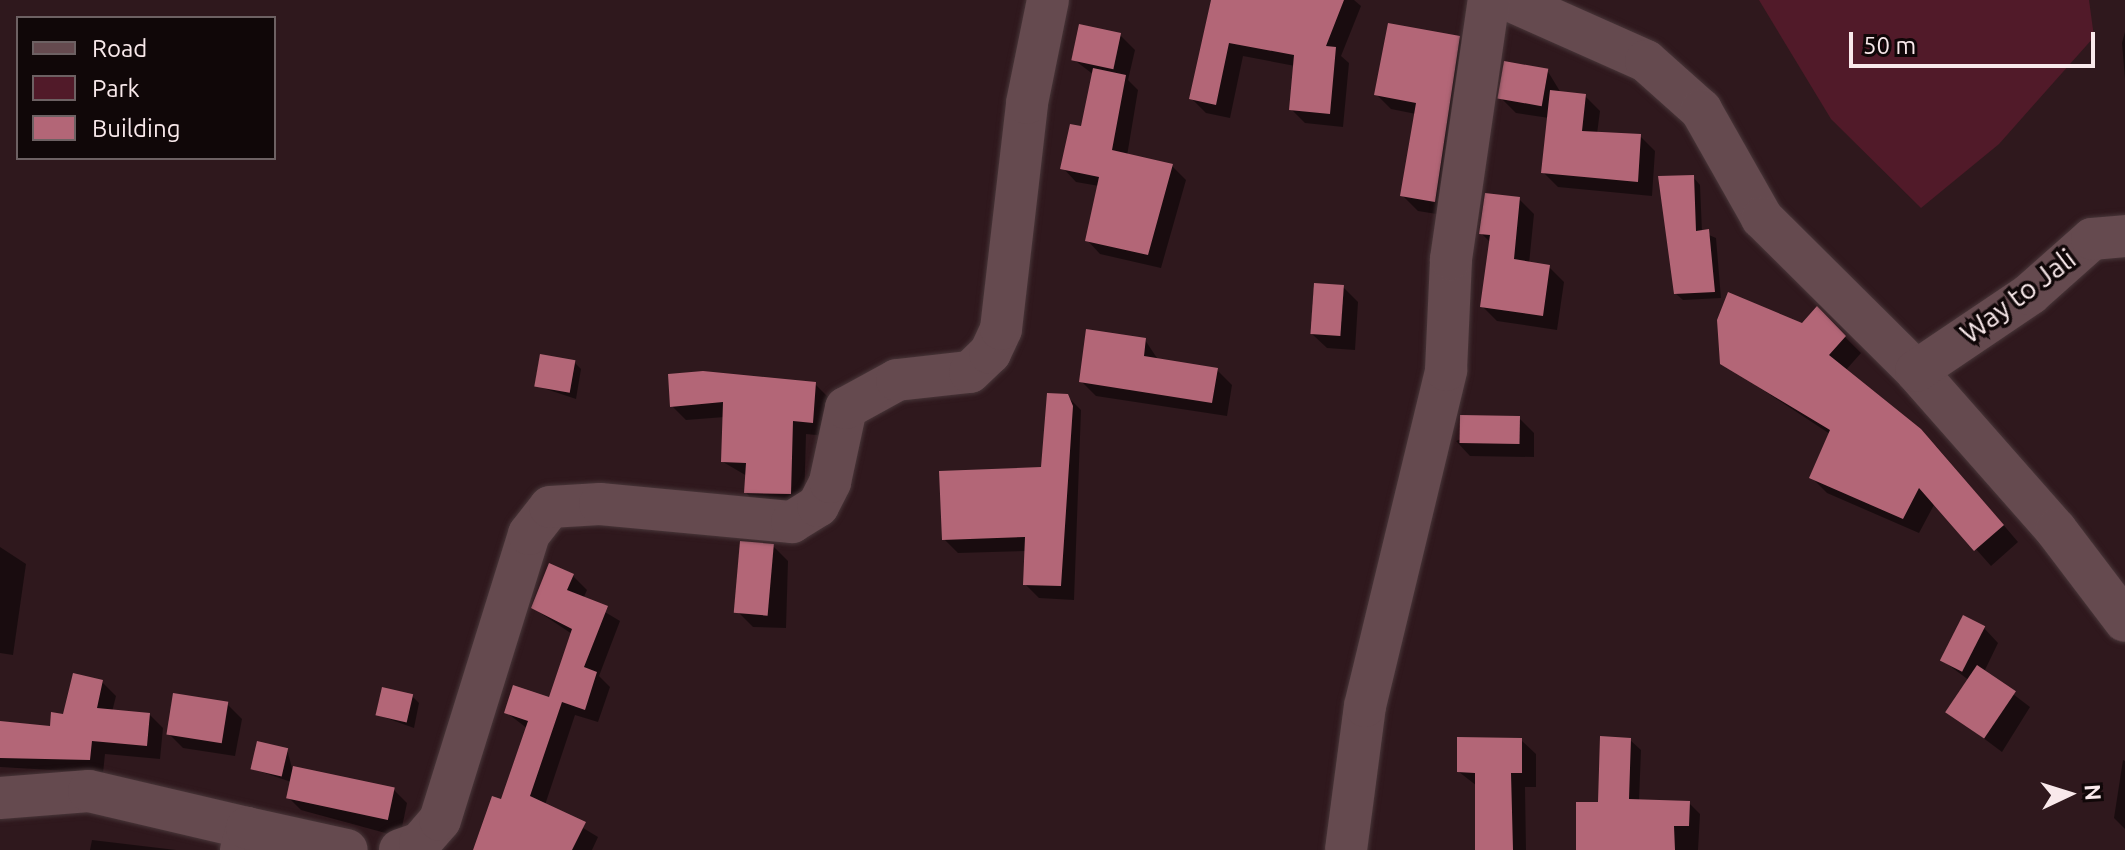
<!DOCTYPE html>
<style>
body{margin:0}
#map{position:relative;width:2125px;height:850px;overflow:hidden;background:#2f181d;font-family:Ubuntu,sans-serif}
div>[style]{position:absolute}
.green>*{inset:0;background:#511a29}
.shadow>*{inset:0;background:#0007}
.building>*{inset:0;background:#b36677;transform-origin:0 0}
.roads{filter:drop-shadow(0 0 2px #483639) drop-shadow(0 0 2px #483639)}
.minor>*{height:42px;margin:-21px;padding:0 21px;transform-origin:21px;border-radius:21px;background:#654a4f}
span{translate:-50% -50%;white-space:nowrap;text-align:center;line-height:1.15;-webkit-text-stroke:7px #100708;paint-order:stroke}
.street-label{font-size:28px;color:#f9e9eb}
.legend{position:absolute;left:16px;top:16px;width:260px;height:144px;box-sizing:border-box;background:#100708;border:2px solid #6d6163;margin:0;padding:10px 14px;list-style:none;font-size:24px;color:#f9e9eb}
.legend li{display:flex;align-items:center;gap:16px;height:40px}
.legend b{width:40px;border:2px solid #6d6163}
.north{position:absolute;left:2029px;top:754px;width:80px;height:80px;-webkit-text-stroke:6px #100708;paint-order:stroke;rotate:86deg;font-size:22px;font-weight:700;line-height:32px;text-align:center;color:#f9e9eb}
.north::after{content:'';display:block;margin:auto;width:28px;height:36px;background:#f9e9eb;clip-path:polygon(50% 0,100% 100%,50% 72%,0 100%)}
.scale{position:absolute;left:1849px;top:32px;width:246px;height:36px;box-sizing:border-box;border:4px solid #f9e9eb;border-top:0;padding-left:10px;font-size:24px;line-height:28px;white-space:nowrap;color:#f9e9eb;-webkit-text-stroke:6px #100708;paint-order:stroke}
</style>
<div id="map">
<div class="green">
<i style="clip-path:polygon(1759px 0,2089px 0,2094px 37px,1999px 144px,1921px 208px,1831px 119px)"></i>
</div>
<div class="shadow">
<i style="clip-path:polygon(1211px 0,1354px 0,1361px 6px,1341px 56px,1349px 63px,1343px 127px,1305px 123px,1291px 109px,1295px 66px,1243px 56px,1230px 118px,1206px 113px,1192px 99px)"></i>
<i style="clip-path:polygon(2125px 32px,2125px 79px,2122px 43px)"></i>
<i style="clip-path:polygon(1120px 35px,1135px 50px,1128px 80px,1138px 90px,1127px 156px,1172px 166px,1186px 180px,1161px 268px,1100px 254px,1087px 240px,1099px 186px,1076px 182px,1063px 168px,1083px 129px,1094px 75px,1073px 59px)"></i>
<i style="clip-path:polygon(1459px 38px,1473px 53px,1449px 216px,1418px 211px,1403px 196px,1416px 114px,1391px 109px,1376px 94px)"></i>
<i style="clip-path:polygon(1547px 70px,1561px 93px,1585px 96px,1600px 111px,1597px 134px,1640px 136px,1655px 151px,1652px 196px,1558px 187px,1543px 172px,1549px 118px,1516px 113px,1501px 98px)"></i>
<i style="clip-path:polygon(1693px 177px,1700px 185px,1702px 232px,1716px 238px,1721px 298px,1683px 300px,1675px 293px)"></i>
<i style="clip-path:polygon(1519px 199px,1534px 214px,1529px 264px,1549px 267px,1564px 282px,1557px 330px,1497px 321px,1482px 306px,1491px 243px,1481px 233px)"></i>
<i style="clip-path:polygon(1343px 287px,1358px 302px,1355px 350px,1327px 348px,1312px 334px)"></i>
<i style="clip-path:polygon(1817px 309px,1861px 353px,1845px 371px,1937px 447px,2018px 542px,1991px 566px,1935px 503px,1919px 533px,1827px 493px,1811px 477px,1830px 434px,1722px 363px,1803px 325px)"></i>
<i style="clip-path:polygon(1145px 340px,1159px 361px,1217px 370px,1232px 385px,1227px 416px,1096px 396px,1081px 381px)"></i>
<i style="clip-path:polygon(574px 362px,581px 369px,576px 399px,537px 386px)"></i>
<i style="clip-path:polygon(815px 384px,829px 398px,826px 436px,806px 434px,804px 507px,760px 506px,746px 493px,747px 476px,723px 462px,725px 417px,686px 420px,672px 406px)"></i>
<i style="clip-path:polygon(1067px 396px,1081px 410px,1074px 600px,1039px 598px,1025px 584px,1027px 551px,958px 553px,944px 539px,1043px 468px)"></i>
<i style="clip-path:polygon(1519px 418px,1534px 433px,1534px 457px,1470px 456px,1456px 441px)"></i>
<i style="clip-path:polygon(773px 546px,788px 561px,786px 628px,753px 627px,738px 612px)"></i>
<i style="clip-path:polygon(0 547px,26px 564px,13px 655px,0 653px)"></i>
<i style="clip-path:polygon(550px 566px,573px 576px,587px 590px,583px 599px,620px 621px,599px 676px,610px 687px,598px 722px,575px 715px,545px 805px,598px 837px,592px 850px,475px 850px,502px 802px,528px 729px,507px 713px,551px 700px,572px 634px,533px 608px)"></i>
<i style="clip-path:polygon(1984px 628px,1998px 643px,1984px 672px,2030px 707px,2002px 752px,1950px 713px,1970px 681px,1942px 660px)"></i>
<i style="clip-path:polygon(102px 682px,116px 696px,112px 712px,149px 714px,163px 728px,160px 759px,105px 754px,103px 773px,0 767px,0 723px,52px 728px)"></i>
<i style="clip-path:polygon(412px 696px,419px 703px,414px 728px,378px 715px)"></i>
<i style="clip-path:polygon(227px 704px,242px 719px,235px 756px,183px 748px,168px 733px)"></i>
<i style="clip-path:polygon(1521px 740px,1536px 754px,1536px 787px,1525px 787px,1526px 850px,1487px 850px,1477px 786px,1459px 772px)"></i>
<i style="clip-path:polygon(1630px 740px,1641px 750px,1639px 801px,1689px 803px,1700px 814px,1698px 850px,1634px 850px,1600px 804px)"></i>
<i style="clip-path:polygon(287px 749px,292px 768px,394px 790px,407px 803px,400px 837px,301px 810px,288px 797px,291px 782px,253px 769px)"></i>
<i style="clip-path:polygon(2123px 760px,2125px 761px,2125px 829px,2114px 818px)"></i>
<i style="clip-path:polygon(92px 840px,176px 850px,90px 850px)"></i>
</div>
<div class="building">
<i style="clip-path:polygon(1211px 0,1344px 0,1326px 46px,1336px 47px,1330px 114px,1289px 110px,1294px 55px,1229px 43px,1216px 105px,1189px 99px)"></i>
<i style="clip-path:polygon(1388px 23px,1460px 36px,1435px 202px,1400px 196px,1416px 103px,1374px 95px)"></i>
<i style="left:1079px;top:24px;width:43px;height:37px;rotate:12deg"></i>
<i style="left:1504px;top:61px;width:45px;height:38px;rotate:10deg"></i>
<i style="clip-path:polygon(1093px 68px,1126px 75px,1112px 150px,1173px 164px,1148px 255px,1085px 241px,1099px 177px,1060px 169px,1070px 124px,1081px 126px)"></i>
<i style="clip-path:polygon(1550px 90px,1586px 94px,1582px 131px,1641px 134px,1638px 182px,1541px 173px)"></i>
<i style="clip-path:polygon(1694px 175px,1696px 231px,1709px 229px,1715px 292px,1674px 294px,1658px 176px)"></i>
<i style="clip-path:polygon(1485px 193px,1520px 197px,1514px 259px,1550px 265px,1543px 316px,1480px 307px,1490px 235px,1479px 234px)"></i>
<i style="left:1314px;top:283px;width:30px;height:51px;rotate:4deg"></i>
<i style="clip-path:polygon(1728px 292px,1802px 323px,1817px 306px,1846px 336px,1829px 355px,1921px 429px,2004px 525px,1974px 551px,1919px 488px,1903px 519px,1809px 478px,1830px 430px,1720px 364px,1717px 320px)"></i>
<i style="clip-path:polygon(1086px 329px,1146px 338px,1144px 356px,1218px 368px,1212px 403px,1079px 382px)"></i>
<i style="left:540px;top:354px;width:36px;height:33px;rotate:10deg"></i>
<i style="clip-path:polygon(703px 371px,816px 382px,813px 423px,793px 421px,791px 494px,744px 493px,746px 463px,721px 462px,723px 402px,670px 407px,668px 374px)"></i>
<i style="clip-path:polygon(1047px 393px,1068px 394px,1073px 406px,1061px 586px,1023px 585px,1025px 537px,942px 540px,939px 471px,1041px 467px)"></i>
<i style="left:1460px;top:415px;width:60px;height:28px;rotate:1deg"></i>
<i style="left:740px;top:541px;width:34px;height:72px;rotate:5deg"></i>
<i style="clip-path:polygon(549px 563px,574px 574px,567px 590px,608px 606px,584px 667px,597px 672px,585px 710px,562px 702px,530px 796px,586px 822px,572px 850px,473px 850px,492px 796px,501px 799px,528px 721px,504px 713px,513px 685px,549px 697px,572px 629px,531px 608px)"></i>
<i style="left:1963px;top:615px;width:25px;height:51px;rotate:27deg"></i>
<i style="left:1977px;top:665px;width:47px;height:57px;rotate:34deg"></i>
<i style="clip-path:polygon(73px 673px,103px 680px,97px 708px,150px 713px,147px 746px,92px 741px,90px 760px,0 758px,0 721px,50px 726px,51px 712px,63px 714px)"></i>
<i style="left:382px;top:687px;width:32px;height:29px;rotate:13deg"></i>
<i style="left:173px;top:693px;width:56px;height:42px;rotate:9deg"></i>
<i style="clip-path:polygon(1600px 736px,1631px 738px,1629px 799px,1690px 801px,1689px 826px,1674px 826px,1675px 850px,1576px 850px,1576px 802px,1598px 802px)"></i>
<i style="clip-path:polygon(1457px 737px,1522px 738px,1522px 773px,1511px 773px,1513px 850px,1475px 850px,1475px 773px,1457px 772px)"></i>
<i style="left:257px;top:741px;width:32px;height:29px;rotate:13deg"></i>
<i style="left:293px;top:766px;width:104px;height:33px;rotate:12deg"></i>
</div>
<div class="roads">
<div class="minor">
<i style="left:1509px;top:0;width:150px;rotate:24deg"></i>
<i style="left:1646px;top:61px;width:74px;rotate:41.7deg"></i>
<i style="left:1701px;top:110px;width:124px;rotate:60.5deg"></i>
<i style="left:1762px;top:218px;width:217px;rotate:44.8deg"></i>
<i style="left:1916px;top:371px;width:212px;rotate:48.6deg"></i>
<i style="left:2056px;top:530px;width:114px;rotate:52.8deg"></i>
<i style="left:1916px;top:371px;width:138px;rotate:-34deg"></i>
<i style="left:2030px;top:294px;width:83px;rotate:-41.6deg"></i>
<i style="left:2092px;top:239px;width:33px;rotate:-5deg"></i>
<i style="left:0;top:798px;width:89px;rotate:-4.5deg"></i>
<i style="left:89px;top:791px;width:162px;rotate:13.2deg"></i>
<i style="left:241px;top:850px;width:23px;rotate:-75deg"></i>
<i style="left:247px;top:828px;width:102px;rotate:12.4deg"></i>
<i style="left:400px;top:850px;width:21px;rotate:-19deg"></i>
<i style="left:420px;top:843px;width:30px;rotate:-49deg"></i>
<i style="left:440px;top:820px;width:300px;rotate:-72.7deg"></i>
<i style="left:529px;top:534px;width:34px;rotate:-52deg"></i>
<i style="left:550px;top:507px;width:50px;rotate:-3.4deg"></i>
<i style="left:600px;top:504px;width:193px;rotate:5.4deg"></i>
<i style="left:792px;top:522px;width:31px;rotate:-32deg"></i>
<i style="left:818px;top:506px;width:27px;rotate:-63deg"></i>
<i style="left:830px;top:482px;width:76px;rotate:-77.8deg"></i>
<i style="left:846px;top:408px;width:58px;rotate:-28.8deg"></i>
<i style="left:897px;top:380px;width:73px;rotate:-6.3deg"></i>
<i style="left:970px;top:372px;width:28px;rotate:-44deg"></i>
<i style="left:990px;top:353px;width:26px;rotate:-65deg"></i>
<i style="left:1001px;top:329px;width:227px;rotate:-83.4deg"></i>
<i style="left:1027px;top:103px;width:105px;rotate:-78.5deg"></i>
<i style="left:1346px;top:850px;width:145px;rotate:-82.5deg"></i>
<i style="left:1365px;top:706px;width:346px;rotate:-76.4deg"></i>
<i style="left:1446px;top:370px;width:111px;rotate:-87.4deg"></i>
<i style="left:1451px;top:259px;width:262px;rotate:-81.7deg"></i>
</div>
</div>
<div class="street-label">
<span style="left:2018px;top:296px;rotate:-37deg">Way to Jali</span>
</div>
<ul class="legend">
<li><b style="height:10px;background:#654a4f"></b>Road</li>
<li><b style="height:22px;background:#511a29"></b>Park</li>
<li><b style="height:22px;background:#b36677"></b>Building</li>
</ul>
<div class="north">N</div>
<div class="scale">50 m</div>
</div>
